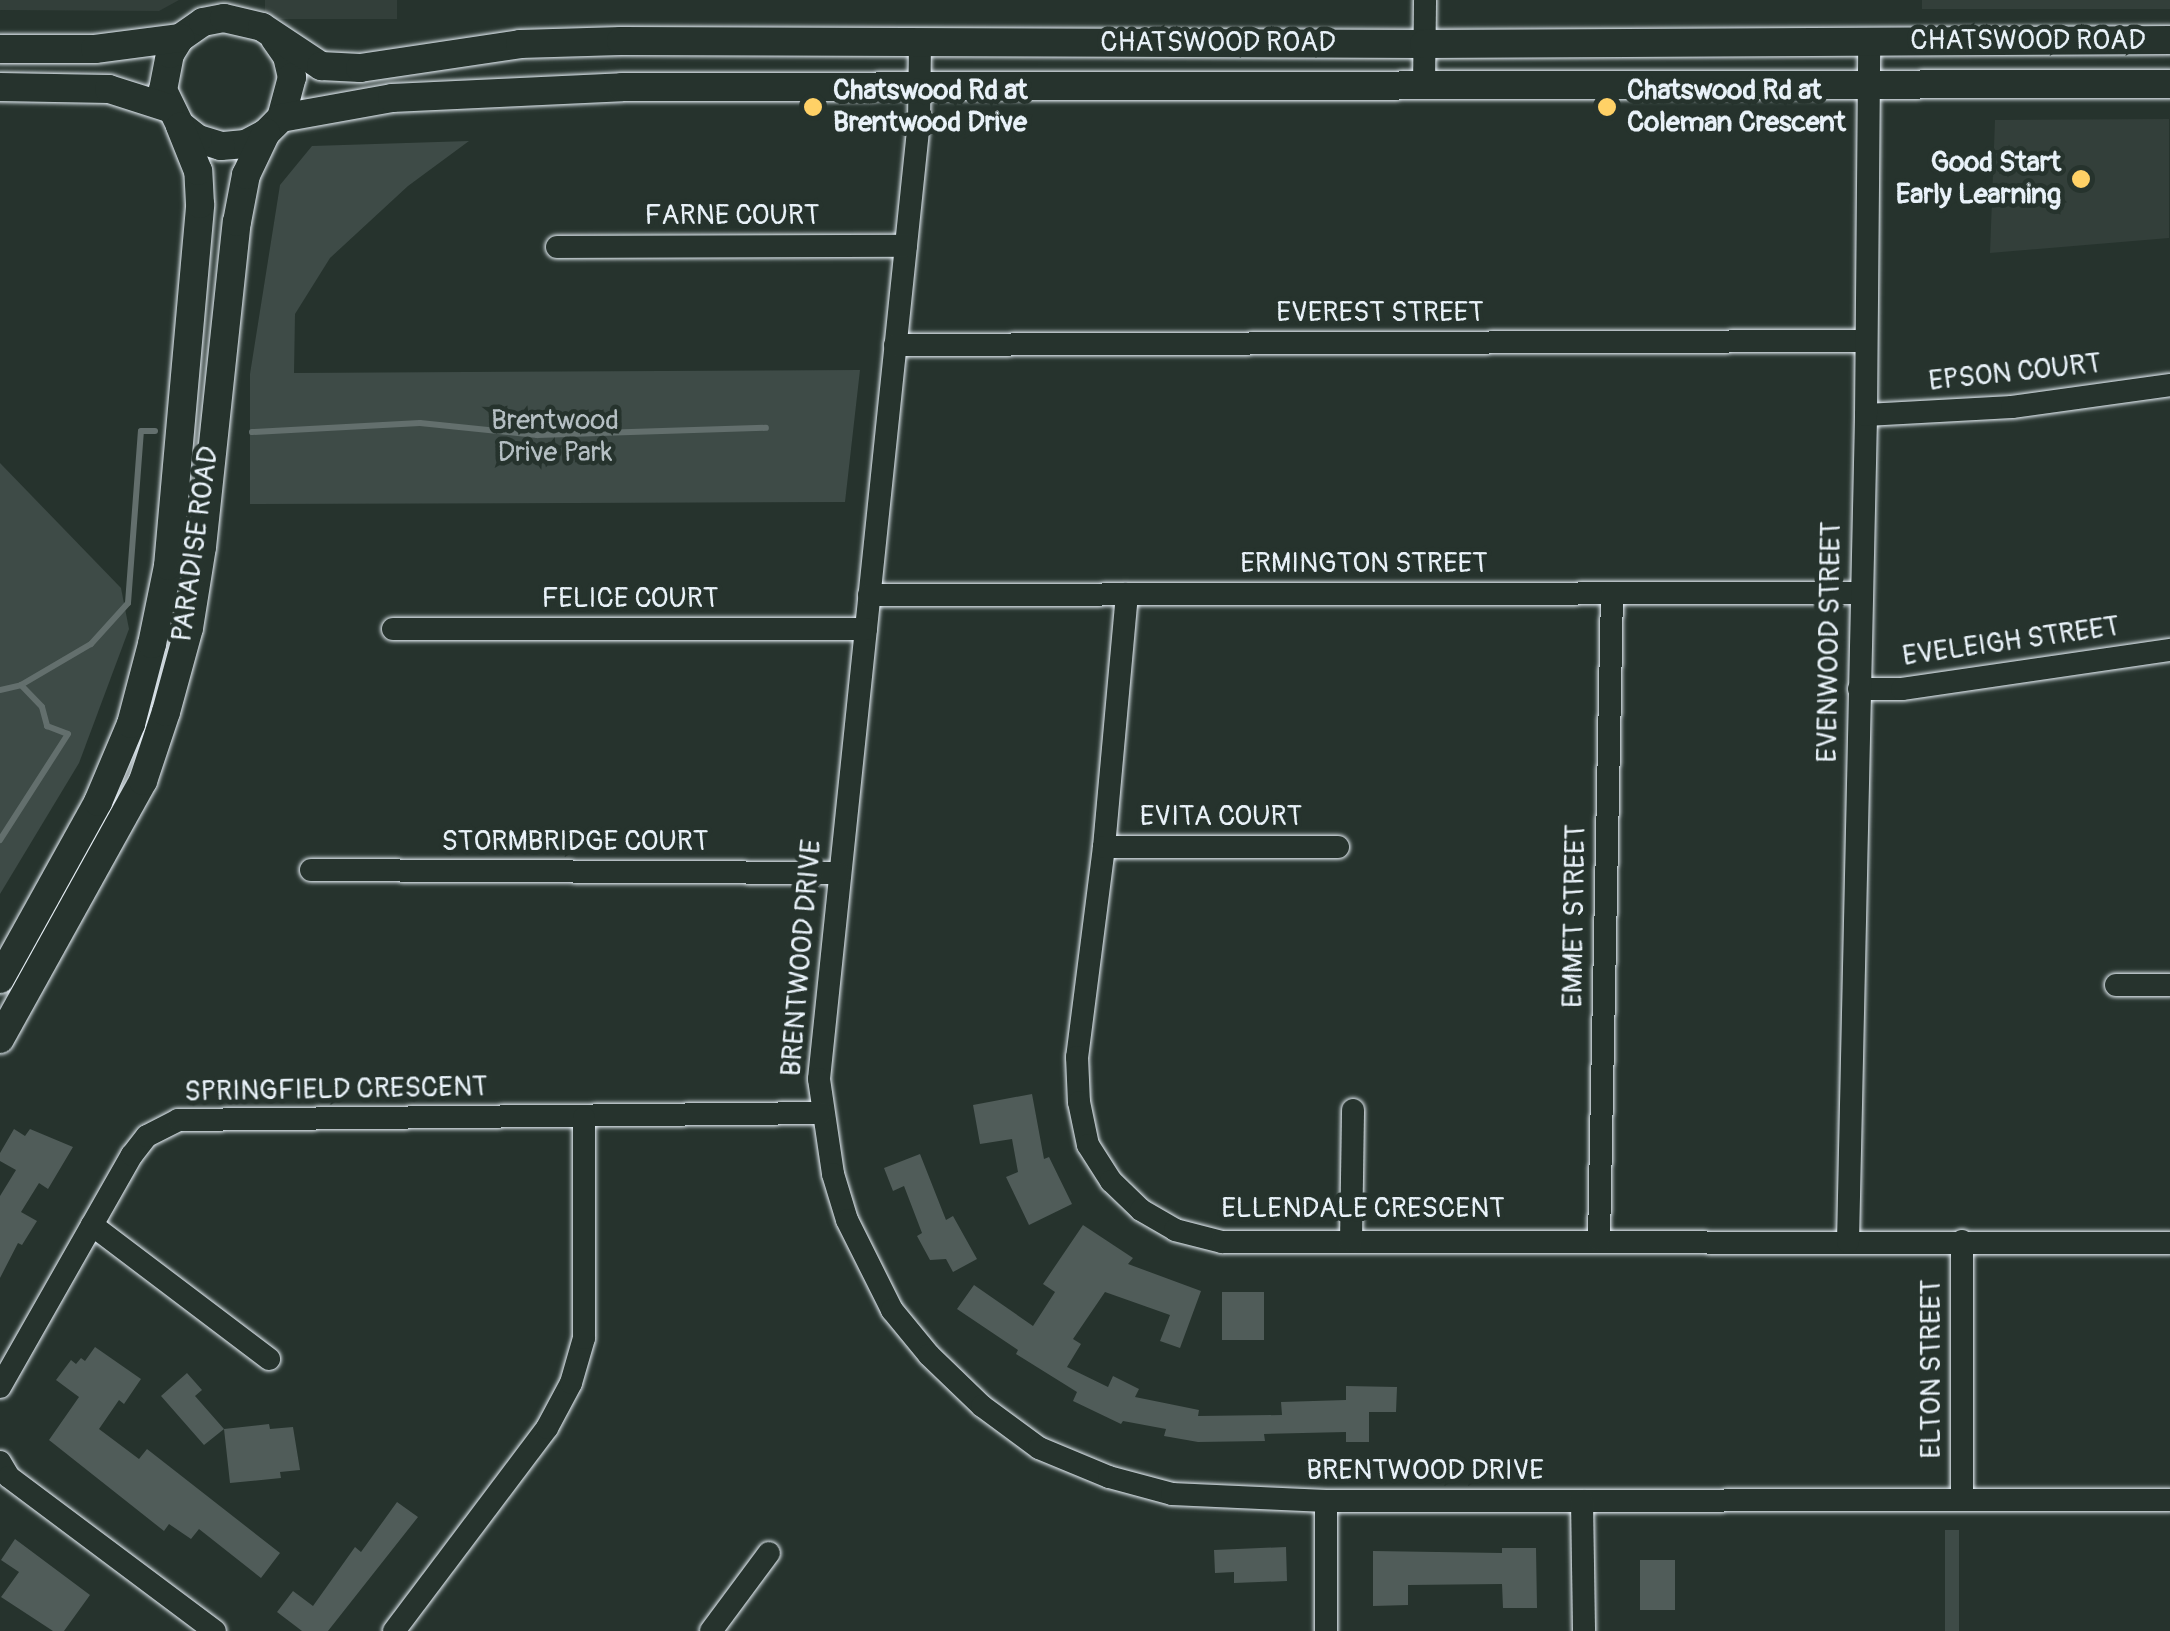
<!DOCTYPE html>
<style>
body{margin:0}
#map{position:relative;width:2170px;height:1631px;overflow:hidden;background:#26332d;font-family:Pangolin,sans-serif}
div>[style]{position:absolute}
.built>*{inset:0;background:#333f3a;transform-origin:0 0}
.green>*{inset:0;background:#3e4b47;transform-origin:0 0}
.stream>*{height:6px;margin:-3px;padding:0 3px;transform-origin:3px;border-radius:3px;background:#636f6d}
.building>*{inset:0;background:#505c59;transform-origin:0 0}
.roads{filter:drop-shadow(0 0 2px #e8f1f8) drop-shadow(0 0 2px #e8f1f8)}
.minor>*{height:22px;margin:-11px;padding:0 11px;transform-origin:11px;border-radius:11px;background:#26332d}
.major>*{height:28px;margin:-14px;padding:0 14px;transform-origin:14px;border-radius:14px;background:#26332d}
.dots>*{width:28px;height:28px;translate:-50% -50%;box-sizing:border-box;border:5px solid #26332d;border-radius:50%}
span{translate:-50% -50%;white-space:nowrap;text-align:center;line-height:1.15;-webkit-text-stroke:9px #26332d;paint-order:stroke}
.street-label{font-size:28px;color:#e8f1f8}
.poi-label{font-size:28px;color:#e8f1f8;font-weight:700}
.left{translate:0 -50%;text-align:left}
.right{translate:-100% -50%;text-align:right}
.park-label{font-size:28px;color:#b5bfc3}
</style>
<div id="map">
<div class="built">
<i style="clip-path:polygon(0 0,179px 0,159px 11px,0 10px)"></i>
<i style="left:265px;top:0;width:132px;height:19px"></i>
<i style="left:1922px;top:0;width:248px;height:9px"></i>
<i style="clip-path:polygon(2169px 119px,2169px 238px,1990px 253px,1995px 120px)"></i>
</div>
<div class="green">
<i style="clip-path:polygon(469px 141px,408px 186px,330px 258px,295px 314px,294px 373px,860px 370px,845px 502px,250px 504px,250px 374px,280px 185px,312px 146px)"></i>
<i style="clip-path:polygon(0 463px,121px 588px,129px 629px,79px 763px,0 894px)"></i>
<i style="left:1945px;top:1530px;width:14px;height:101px"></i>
</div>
<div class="stream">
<i style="left:252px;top:432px;width:168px;rotate:-3.1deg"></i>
<i style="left:420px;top:423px;width:118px;rotate:5.9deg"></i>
<i style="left:537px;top:435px;width:229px;rotate:-1.8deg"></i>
<i style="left:21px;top:685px;width:81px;rotate:-30.4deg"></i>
<i style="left:91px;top:644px;width:55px;rotate:-47.9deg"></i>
<i style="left:128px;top:603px;width:172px;rotate:-85.7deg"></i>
<i style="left:141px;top:431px;width:14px"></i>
<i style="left:0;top:690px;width:22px;rotate:-13deg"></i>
<i style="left:21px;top:685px;width:30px;rotate:46deg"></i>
<i style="left:42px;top:707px;width:20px;rotate:75deg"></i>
<i style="left:47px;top:726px;width:22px;rotate:21deg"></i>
<i style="left:68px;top:734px;width:126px;rotate:122.7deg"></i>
</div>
<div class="building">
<i style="clip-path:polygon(1032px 1094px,1044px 1159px,1049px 1157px,1072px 1204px,1029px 1225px,1006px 1177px,1018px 1172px,1012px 1139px,980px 1144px,973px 1105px)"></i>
<i style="clip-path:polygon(14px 1129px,25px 1136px,30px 1129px,73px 1147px,48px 1189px,39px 1183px,21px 1212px,37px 1221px,22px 1245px,18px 1243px,0 1278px,0 1196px,16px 1170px,0 1161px,0 1153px)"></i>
<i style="clip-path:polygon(920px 1154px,946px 1220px,953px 1216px,977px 1259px,953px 1272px,946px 1259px,930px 1260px,917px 1236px,922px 1233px,904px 1186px,893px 1191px,884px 1168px)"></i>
<i style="clip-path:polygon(1083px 1225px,1133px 1258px,1128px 1264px,1201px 1291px,1180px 1348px,1160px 1341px,1170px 1315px,1105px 1292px,1073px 1339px,1081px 1344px,1067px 1367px,1108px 1387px,1113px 1376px,1139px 1389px,1135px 1397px,1199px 1410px,1198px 1416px,1282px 1415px,1281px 1402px,1346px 1400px,1346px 1386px,1397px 1387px,1396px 1412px,1369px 1412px,1369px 1442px,1346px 1442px,1346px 1432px,1264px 1434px,1265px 1441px,1198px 1442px,1164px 1436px,1166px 1429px,1123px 1421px,1121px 1424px,1073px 1401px,1077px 1392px,1016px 1354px,1018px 1350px,957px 1309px,974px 1285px,1033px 1326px,1055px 1292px,1043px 1284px)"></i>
<i style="left:1222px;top:1292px;width:42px;height:48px"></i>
<i style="clip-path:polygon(95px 1347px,141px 1379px,124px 1404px,119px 1400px,99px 1429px,139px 1459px,147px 1449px,280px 1553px,261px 1578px,199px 1529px,191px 1539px,169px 1524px,164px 1531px,49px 1440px,79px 1397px,56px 1380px,71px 1360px,76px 1364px,81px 1358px,85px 1361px)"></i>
<i style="clip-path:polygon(187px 1373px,202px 1390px,195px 1396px,224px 1429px,204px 1445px,161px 1396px)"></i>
<i style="clip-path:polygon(269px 1424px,270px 1429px,293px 1427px,300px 1470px,280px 1472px,281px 1478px,230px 1483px,224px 1429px)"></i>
<i style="clip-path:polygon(397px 1502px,418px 1517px,328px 1631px,302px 1631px,277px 1612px,293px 1591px,313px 1606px,355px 1547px,361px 1552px)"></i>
<i style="clip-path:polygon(15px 1539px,90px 1595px,64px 1631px,53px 1631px,1px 1597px,19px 1572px,1px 1560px)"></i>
<i style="clip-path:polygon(1286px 1547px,1287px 1581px,1234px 1583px,1234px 1572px,1215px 1573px,1214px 1550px)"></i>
<i style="clip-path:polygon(1502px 1548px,1536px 1548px,1537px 1608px,1503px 1608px,1502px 1584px,1408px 1585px,1408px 1605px,1373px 1606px,1373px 1551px,1502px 1553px)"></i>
<i style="left:1640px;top:1560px;width:35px;height:50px"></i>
</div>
<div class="roads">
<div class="minor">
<i style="left:920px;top:41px;width:80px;rotate:90.7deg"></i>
<i style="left:919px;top:121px;width:963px;rotate:95.96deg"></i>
<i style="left:819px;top:1079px;width:96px;rotate:81.6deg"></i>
<i style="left:833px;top:1174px;width:48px;rotate:73.1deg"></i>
<i style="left:847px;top:1220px;width:101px;rotate:63.4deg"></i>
<i style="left:892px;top:1310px;width:58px;rotate:50.6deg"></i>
<i style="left:929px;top:1355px;width:74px;rotate:43.9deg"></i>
<i style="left:982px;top:1406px;width:71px;rotate:36.4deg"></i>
<i style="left:1039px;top:1448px;width:76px;rotate:22.5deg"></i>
<i style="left:1109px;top:1477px;width:65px;rotate:15.1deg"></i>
<i style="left:1172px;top:1494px;width:154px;rotate:2.6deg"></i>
<i style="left:1326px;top:1501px;width:844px;rotate:-0.07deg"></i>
<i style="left:1424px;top:85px;width:85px;rotate:-89.3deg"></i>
<i style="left:557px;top:247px;width:349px;rotate:-0.2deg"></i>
<i style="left:895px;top:345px;width:970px;rotate:-0.24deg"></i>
<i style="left:1866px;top:415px;width:146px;rotate:-3.1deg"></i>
<i style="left:2012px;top:407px;width:160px;rotate:-7.9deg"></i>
<i style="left:1127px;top:594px;width:254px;rotate:95.2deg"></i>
<i style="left:1104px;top:847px;width:212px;rotate:97.3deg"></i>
<i style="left:1077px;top:1057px;width:45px;rotate:87.5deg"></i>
<i style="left:1079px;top:1102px;width:44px;rotate:78.2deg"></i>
<i style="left:1088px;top:1145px;width:43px;rotate:57.4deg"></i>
<i style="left:1111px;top:1181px;width:42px;rotate:44deg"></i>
<i style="left:1141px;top:1210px;width:39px;rotate:30deg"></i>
<i style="left:1175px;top:1230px;width:49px;rotate:14.3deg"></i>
<i style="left:1222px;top:1242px;width:948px;rotate:0.06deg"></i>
<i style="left:869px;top:595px;width:990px;rotate:-0.12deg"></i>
<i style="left:393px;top:629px;width:473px"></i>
<i style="left:1859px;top:689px;width:43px"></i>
<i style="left:1902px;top:689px;width:271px;rotate:-8.3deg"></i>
<i style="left:1104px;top:847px;width:234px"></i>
<i style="left:311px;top:870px;width:528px;rotate:0.33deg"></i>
<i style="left:2116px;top:985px;width:54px"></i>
<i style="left:92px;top:1225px;width:222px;rotate:37.1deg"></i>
<i style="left:1599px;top:1240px;width:647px;rotate:-88.85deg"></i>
<i style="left:1351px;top:1241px;width:131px;rotate:-89.1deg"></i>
<i style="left:1848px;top:1242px;width:827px;rotate:-88.75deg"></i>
<i style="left:1866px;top:415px;width:372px;rotate:-89.5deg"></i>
<i style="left:0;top:1387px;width:267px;rotate:-60.4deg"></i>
<i style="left:132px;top:1155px;width:24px;rotate:-52deg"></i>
<i style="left:147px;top:1136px;width:35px;rotate:-27deg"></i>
<i style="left:178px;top:1120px;width:643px;rotate:-0.62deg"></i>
<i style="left:0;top:1462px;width:17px;rotate:59deg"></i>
<i style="left:9px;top:1477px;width:257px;rotate:36.8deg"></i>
<i style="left:1962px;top:1498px;width:257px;rotate:-90deg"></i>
<i style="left:1582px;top:1501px;width:130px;rotate:89.1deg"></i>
<i style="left:394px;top:1631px;width:254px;rotate:-53deg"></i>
<i style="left:547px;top:1428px;width:51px;rotate:-61.9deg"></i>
<i style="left:571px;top:1383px;width:47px;rotate:-73.9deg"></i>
<i style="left:584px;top:1338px;width:220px;rotate:-90deg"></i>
<i style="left:711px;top:1631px;width:97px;rotate:-53.4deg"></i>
<i style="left:1326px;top:1631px;width:130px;rotate:-90deg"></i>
</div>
<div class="major">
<i style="left:275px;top:39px;width:21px;rotate:55deg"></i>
<i style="left:287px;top:56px;width:22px;rotate:77deg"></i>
<i style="left:292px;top:77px;width:42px;rotate:105deg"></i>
<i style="left:281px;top:118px;width:21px;rotate:135deg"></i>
<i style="left:266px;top:133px;width:24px;rotate:152deg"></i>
<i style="left:245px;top:144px;width:24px;rotate:175deg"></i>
<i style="left:221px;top:146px;width:24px;rotate:-163deg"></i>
<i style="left:198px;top:139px;width:23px;rotate:-142deg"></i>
<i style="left:180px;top:125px;width:39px;rotate:-116deg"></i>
<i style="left:163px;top:90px;width:37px;rotate:-79deg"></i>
<i style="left:170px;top:54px;width:19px;rotate:-58deg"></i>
<i style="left:180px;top:38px;width:28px;rotate:-35deg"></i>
<i style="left:203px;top:22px;width:21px;rotate:-11deg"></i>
<i style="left:224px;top:18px;width:39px;rotate:13deg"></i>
<i style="left:262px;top:27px;width:71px;rotate:33.5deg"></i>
<i style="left:321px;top:66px;width:39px;rotate:3deg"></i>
<i style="left:360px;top:68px;width:162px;rotate:-8.5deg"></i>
<i style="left:520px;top:44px;width:101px;rotate:-1.7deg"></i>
<i style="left:621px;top:41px;width:803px;rotate:0.21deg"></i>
<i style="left:1424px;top:44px;width:746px;rotate:-0.31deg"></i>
<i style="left:0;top:49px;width:95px"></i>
<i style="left:95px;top:49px;width:86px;rotate:-7.4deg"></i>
<i style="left:0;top:87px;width:109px;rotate:1.1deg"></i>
<i style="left:109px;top:89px;width:63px;rotate:17.6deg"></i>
<i style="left:281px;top:118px;width:113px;rotate:-10.2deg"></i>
<i style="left:392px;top:98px;width:230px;rotate:-2.7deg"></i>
<i style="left:622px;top:87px;width:1548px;rotate:-0.11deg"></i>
<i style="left:0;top:979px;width:202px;rotate:-61deg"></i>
<i style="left:98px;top:802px;width:85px;rotate:-67.1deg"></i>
<i style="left:131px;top:724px;width:83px;rotate:-75.3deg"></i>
<i style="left:152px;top:644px;width:80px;rotate:-78.4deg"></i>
<i style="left:168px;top:566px;width:363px;rotate:-84.9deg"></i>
<i style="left:200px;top:204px;width:33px;rotate:-93deg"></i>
<i style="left:198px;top:171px;width:48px;rotate:-111.8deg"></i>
<i style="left:0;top:1039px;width:295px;rotate:-61deg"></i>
<i style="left:143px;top:781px;width:73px;rotate:-71.6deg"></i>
<i style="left:166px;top:712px;width:87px;rotate:-74.7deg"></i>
<i style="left:189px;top:628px;width:82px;rotate:-80.9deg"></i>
<i style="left:202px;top:547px;width:327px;rotate:-83.9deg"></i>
<i style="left:237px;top:222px;width:48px;rotate:-79.2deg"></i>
<i style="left:246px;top:175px;width:47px;rotate:-64.5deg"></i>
</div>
</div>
<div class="dots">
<i style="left:813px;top:107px;background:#ffd166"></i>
<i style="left:1607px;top:107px;background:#ffd166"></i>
<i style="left:2081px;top:179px;background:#ffd166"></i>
</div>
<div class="street-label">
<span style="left:2028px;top:41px">CHATSWOOD ROAD</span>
<span style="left:1218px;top:43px">CHATSWOOD ROAD</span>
<span style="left:732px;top:216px">FARNE COURT</span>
<span style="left:1380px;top:313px">EVEREST STREET</span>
<span style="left:2015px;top:373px;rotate:-6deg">EPSON COURT</span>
<span style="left:196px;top:544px;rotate:-82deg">PARADISE ROAD</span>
<span style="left:1364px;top:564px">ERMINGTON STREET</span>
<span style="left:630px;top:599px">FELICE COURT</span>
<span style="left:1830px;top:642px;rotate:-89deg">EVENWOOD STREET</span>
<span style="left:2011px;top:642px;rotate:-8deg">EVELEIGH STREET</span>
<span style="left:1221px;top:817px">EVITA COURT</span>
<span style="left:575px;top:842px">STORMBRIDGE COURT</span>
<span style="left:1575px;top:916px;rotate:-89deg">EMMET STREET</span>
<span style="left:802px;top:958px;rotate:-85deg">BRENTWOOD DRIVE</span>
<span style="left:336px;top:1090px;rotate:-1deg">SPRINGFIELD CRESCENT</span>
<span style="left:1363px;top:1209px">ELLENDALE CRESCENT</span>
<span style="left:1932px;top:1369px;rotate:-90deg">ELTON STREET</span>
<span style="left:1425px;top:1471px">BRENTWOOD DRIVE</span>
</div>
<div class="poi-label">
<span class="left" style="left:833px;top:107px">Chatswood Rd at<br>Brentwood Drive</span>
<span class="left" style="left:1627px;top:107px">Chatswood Rd at<br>Coleman Crescent</span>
<span class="right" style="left:2061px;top:179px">Good Start<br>Early Learning</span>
</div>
<div class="park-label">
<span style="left:555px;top:437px">Brentwood<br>Drive Park</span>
</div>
</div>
